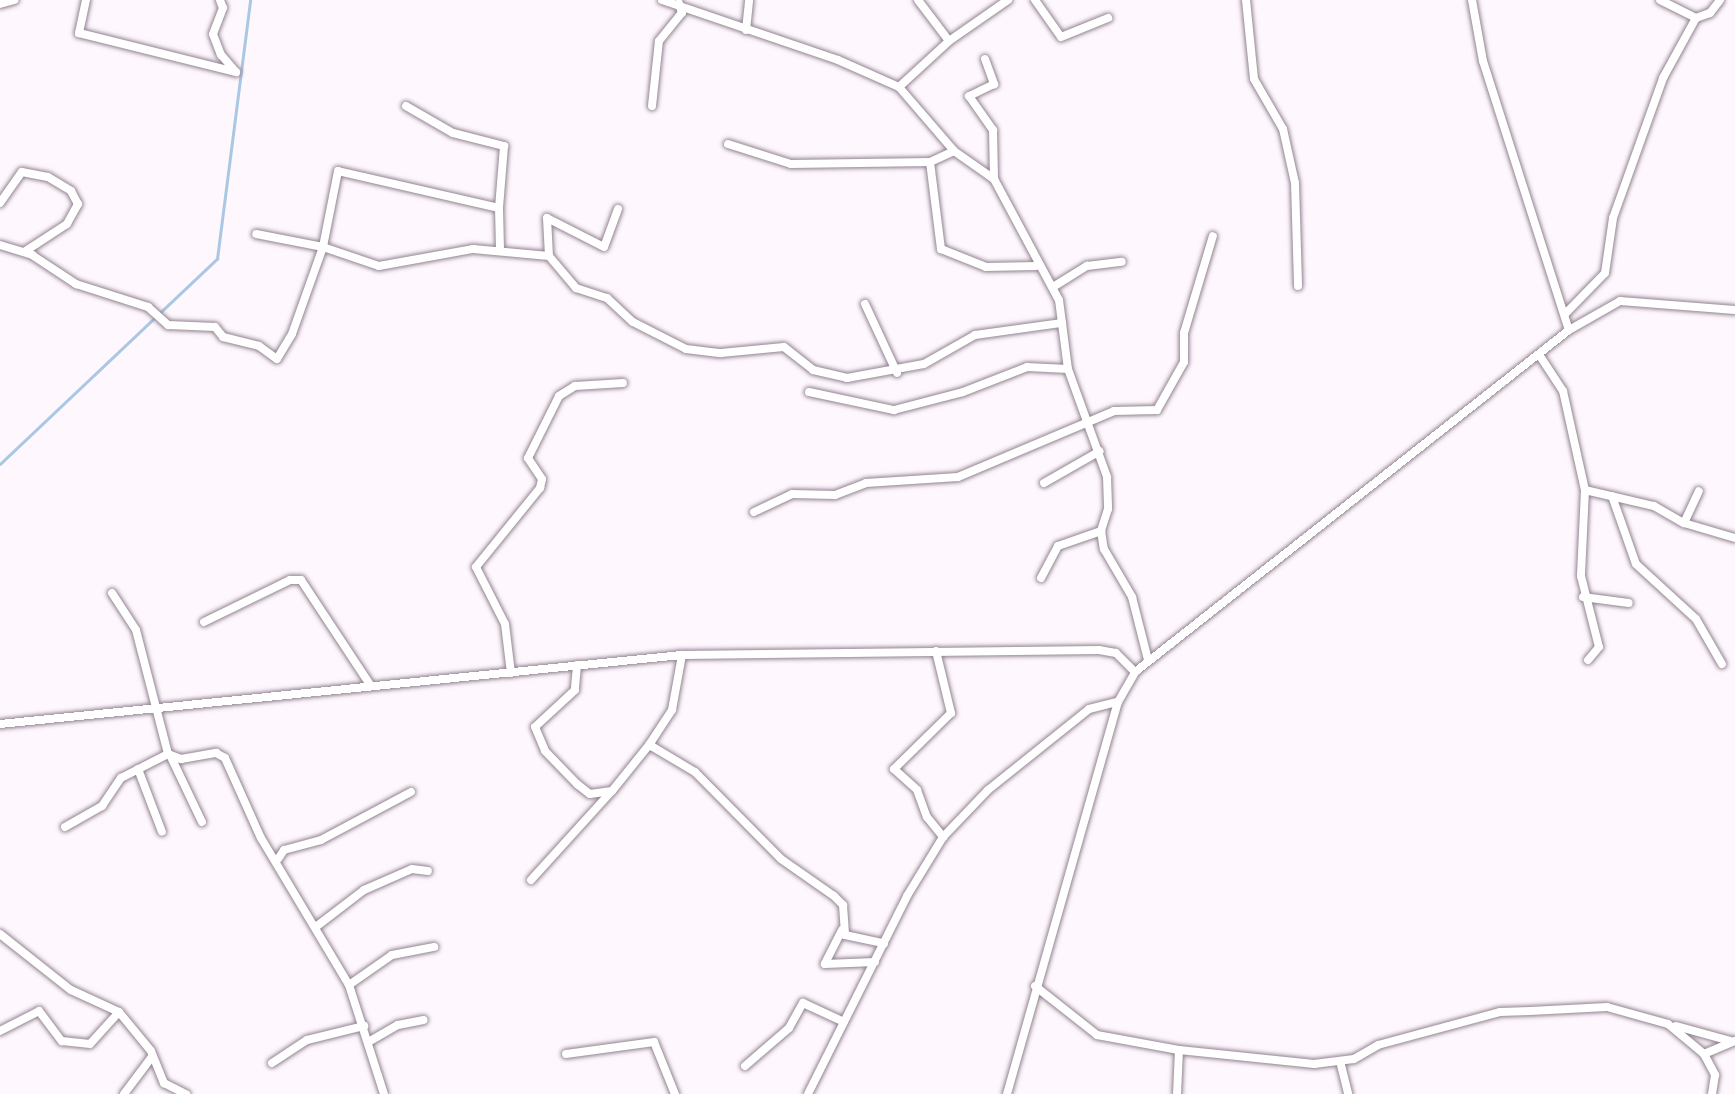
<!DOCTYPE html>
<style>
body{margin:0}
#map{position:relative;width:1735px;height:1094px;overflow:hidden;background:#fef7fd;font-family:"Alegreya Sans",sans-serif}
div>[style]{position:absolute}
.stream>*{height:2.5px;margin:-1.25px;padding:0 1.25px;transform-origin:1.25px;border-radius:1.25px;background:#aac7e4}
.roads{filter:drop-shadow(0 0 2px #928392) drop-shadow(0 0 2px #928392)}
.street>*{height:8px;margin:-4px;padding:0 4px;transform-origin:4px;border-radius:4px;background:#fff}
span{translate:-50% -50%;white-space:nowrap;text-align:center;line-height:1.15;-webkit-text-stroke:6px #fef7fd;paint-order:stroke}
</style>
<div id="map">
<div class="stream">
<i style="left:0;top:464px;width:299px;rotate:-43.4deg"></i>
<i style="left:217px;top:259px;width:261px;rotate:-82.7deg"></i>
</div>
<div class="roads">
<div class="street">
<i style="left:86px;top:0;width:34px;rotate:102deg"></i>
<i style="left:79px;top:33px;width:162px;rotate:14deg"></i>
<i style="left:236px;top:72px;width:23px;rotate:-131deg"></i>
<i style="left:221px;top:55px;width:22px;rotate:-111deg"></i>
<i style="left:213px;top:34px;width:28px;rotate:-69deg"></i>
<i style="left:223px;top:8px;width:9px;rotate:-111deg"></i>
<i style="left:662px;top:0;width:186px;rotate:18.8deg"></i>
<i style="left:838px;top:60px;width:67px;rotate:23.9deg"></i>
<i style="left:899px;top:87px;width:84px;rotate:49.3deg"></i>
<i style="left:954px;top:151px;width:49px;rotate:35deg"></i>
<i style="left:994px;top:179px;width:137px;rotate:61.8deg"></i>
<i style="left:1059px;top:300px;width:70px;rotate:82.6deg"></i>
<i style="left:1068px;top:369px;width:115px;rotate:70.1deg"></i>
<i style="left:1107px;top:477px;width:32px;rotate:88deg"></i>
<i style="left:1108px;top:509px;width:23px;rotate:108deg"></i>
<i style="left:1101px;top:531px;width:18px;rotate:81deg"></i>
<i style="left:1104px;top:549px;width:56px;rotate:59.7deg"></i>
<i style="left:1132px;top:597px;width:65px;rotate:75.7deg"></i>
<i style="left:918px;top:0;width:51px;rotate:52.9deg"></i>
<i style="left:1035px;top:0;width:45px;rotate:54.9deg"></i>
<i style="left:1061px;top:37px;width:51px;rotate:-22deg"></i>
<i style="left:1246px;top:0;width:79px;rotate:84.2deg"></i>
<i style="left:1254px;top:79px;width:58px;rotate:59.9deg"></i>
<i style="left:1283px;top:129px;width:55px;rotate:77.5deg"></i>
<i style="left:1295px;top:183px;width:103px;rotate:88.3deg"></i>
<i style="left:1472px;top:0;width:62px;rotate:79.8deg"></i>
<i style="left:1483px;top:61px;width:282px;rotate:72.3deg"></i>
<i style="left:0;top:4px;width:15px;rotate:-16deg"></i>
<i style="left:1696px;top:18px;width:15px;rotate:-20deg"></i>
<i style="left:1710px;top:13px;width:16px;rotate:-52deg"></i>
<i style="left:746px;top:30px;width:30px;rotate:-84deg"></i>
<i style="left:985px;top:59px;width:27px;rotate:70deg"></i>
<i style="left:994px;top:84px;width:28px;rotate:154deg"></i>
<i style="left:969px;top:96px;width:42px;rotate:54.8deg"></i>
<i style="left:993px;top:130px;width:49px;rotate:88.8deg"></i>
<i style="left:899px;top:87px;width:68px;rotate:-42.6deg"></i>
<i style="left:949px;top:41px;width:72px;rotate:-34.8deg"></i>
<i style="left:406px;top:106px;width:54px;rotate:29.9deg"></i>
<i style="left:453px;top:133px;width:53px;rotate:14.3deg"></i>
<i style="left:504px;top:146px;width:62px;rotate:94.6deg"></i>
<i style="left:499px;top:208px;width:165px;rotate:-167.1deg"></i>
<i style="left:338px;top:171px;width:77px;rotate:101.2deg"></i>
<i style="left:323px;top:247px;width:59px;rotate:18.7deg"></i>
<i style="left:379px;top:266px;width:96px;rotate:-10.3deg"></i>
<i style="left:473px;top:249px;width:76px;rotate:5.3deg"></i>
<i style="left:652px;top:106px;width:65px;rotate:-83.9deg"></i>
<i style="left:659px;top:41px;width:36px;rotate:-51deg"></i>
<i style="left:682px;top:13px;width:10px;rotate:-107deg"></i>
<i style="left:728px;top:144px;width:66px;rotate:17.6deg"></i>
<i style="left:791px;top:164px;width:139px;rotate:-0.8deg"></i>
<i style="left:954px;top:151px;width:26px;rotate:155deg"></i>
<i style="left:930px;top:162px;width:88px;rotate:82.8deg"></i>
<i style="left:941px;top:249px;width:48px;rotate:21.8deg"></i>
<i style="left:986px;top:267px;width:50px;rotate:-1.1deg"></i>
<i style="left:0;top:203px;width:38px;rotate:-55deg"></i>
<i style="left:22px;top:172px;width:26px;rotate:11deg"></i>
<i style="left:48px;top:177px;width:27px;rotate:31deg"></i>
<i style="left:71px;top:191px;width:15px;rotate:62deg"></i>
<i style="left:78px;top:204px;width:23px;rotate:119deg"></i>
<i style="left:67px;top:224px;width:51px;rotate:146.9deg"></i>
<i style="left:499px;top:208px;width:42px;rotate:88.6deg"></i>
<i style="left:618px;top:209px;width:40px;rotate:110.2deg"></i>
<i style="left:604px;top:247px;width:64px;rotate:-153deg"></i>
<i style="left:547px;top:218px;width:38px;rotate:87deg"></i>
<i style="left:549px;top:256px;width:42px;rotate:49.8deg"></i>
<i style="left:576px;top:288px;width:33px;rotate:18deg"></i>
<i style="left:607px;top:298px;width:35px;rotate:43deg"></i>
<i style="left:633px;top:322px;width:59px;rotate:27deg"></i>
<i style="left:686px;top:349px;width:35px;rotate:7deg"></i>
<i style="left:721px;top:353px;width:63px;rotate:-5.4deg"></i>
<i style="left:784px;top:347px;width:37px;rotate:38deg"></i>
<i style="left:813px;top:370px;width:35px;rotate:13deg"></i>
<i style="left:847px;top:378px;width:78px;rotate:-10.3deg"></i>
<i style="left:924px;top:364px;width:59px;rotate:-29.6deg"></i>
<i style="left:975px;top:335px;width:88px;rotate:-7.9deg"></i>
<i style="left:0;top:245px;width:34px;rotate:17deg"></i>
<i style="left:32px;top:255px;width:53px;rotate:33.4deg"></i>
<i style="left:76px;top:284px;width:76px;rotate:17.7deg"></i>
<i style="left:148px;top:307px;width:27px;rotate:42deg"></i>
<i style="left:168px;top:325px;width:47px;rotate:2.4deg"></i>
<i style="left:215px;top:327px;width:13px;rotate:51deg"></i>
<i style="left:223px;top:337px;width:37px;rotate:14deg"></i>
<i style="left:259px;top:346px;width:22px;rotate:36deg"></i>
<i style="left:277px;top:359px;width:29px;rotate:-59deg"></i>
<i style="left:292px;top:334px;width:92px;rotate:-70.4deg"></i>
<i style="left:323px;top:247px;width:68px;rotate:-169deg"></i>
<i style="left:1053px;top:287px;width:40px;rotate:-32deg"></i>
<i style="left:1087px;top:266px;width:35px;rotate:-7deg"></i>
<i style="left:865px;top:304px;width:76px;rotate:65.1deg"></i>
<i style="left:1565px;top:314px;width:57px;rotate:-45.7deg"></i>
<i style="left:1605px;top:273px;width:56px;rotate:-81.7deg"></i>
<i style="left:1613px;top:218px;width:149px;rotate:-70.3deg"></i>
<i style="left:1663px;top:78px;width:68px;rotate:-61.2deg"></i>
<i style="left:1696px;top:18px;width:40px;rotate:-153.4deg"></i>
<i style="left:1540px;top:356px;width:42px;rotate:56.7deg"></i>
<i style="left:1563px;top:391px;width:101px;rotate:77.5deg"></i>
<i style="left:1585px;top:490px;width:71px;rotate:13.1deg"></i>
<i style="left:1654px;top:506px;width:34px;rotate:30deg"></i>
<i style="left:1684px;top:523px;width:35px;rotate:-65deg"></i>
<i style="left:809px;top:392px;width:87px;rotate:12deg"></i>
<i style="left:894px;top:410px;width:71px;rotate:-14.6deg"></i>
<i style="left:963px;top:392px;width:69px;rotate:-21.3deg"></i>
<i style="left:1027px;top:367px;width:41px;rotate:2.8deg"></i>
<i style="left:1044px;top:483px;width:64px;rotate:-29.7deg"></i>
<i style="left:1585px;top:490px;width:86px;rotate:92.7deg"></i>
<i style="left:1581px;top:576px;width:73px;rotate:75.8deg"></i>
<i style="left:1599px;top:647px;width:17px;rotate:130deg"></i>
<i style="left:1612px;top:496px;width:72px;rotate:70.6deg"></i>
<i style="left:1636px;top:564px;width:81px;rotate:42.5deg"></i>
<i style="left:1696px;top:619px;width:52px;rotate:60deg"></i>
<i style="left:754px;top:512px;width:42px;rotate:-25.3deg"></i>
<i style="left:792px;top:494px;width:43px;rotate:1.3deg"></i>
<i style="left:835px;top:495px;width:33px;rotate:-21deg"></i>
<i style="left:866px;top:483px;width:92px;rotate:-3.7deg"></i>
<i style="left:958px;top:477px;width:169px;rotate:-22.9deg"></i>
<i style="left:1114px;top:411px;width:43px;rotate:-1.3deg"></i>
<i style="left:1157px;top:410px;width:55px;rotate:-60.6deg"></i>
<i style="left:1184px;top:362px;width:29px;rotate:-90deg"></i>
<i style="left:1184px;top:333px;width:101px;rotate:-73.4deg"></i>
<i style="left:1684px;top:523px;width:53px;rotate:16.4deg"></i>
<i style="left:1041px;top:578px;width:36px;rotate:-62deg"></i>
<i style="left:1058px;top:546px;width:46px;rotate:-19.2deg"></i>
<i style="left:112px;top:593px;width:44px;rotate:57deg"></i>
<i style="left:136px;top:630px;width:128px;rotate:75.5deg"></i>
<i style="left:168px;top:754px;width:14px;rotate:21deg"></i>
<i style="left:181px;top:759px;width:36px;rotate:-10deg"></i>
<i style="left:216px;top:753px;width:10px;rotate:29deg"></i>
<i style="left:225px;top:758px;width:88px;rotate:65.8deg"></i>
<i style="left:261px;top:838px;width:171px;rotate:59.1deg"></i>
<i style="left:349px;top:985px;width:114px;rotate:72.2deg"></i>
<i style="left:1583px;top:597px;width:46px;rotate:7.4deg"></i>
<i style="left:204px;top:622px;width:96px;rotate:-26deg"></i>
<i style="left:290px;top:580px;width:11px"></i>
<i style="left:301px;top:580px;width:127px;rotate:56.6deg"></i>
<i style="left:936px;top:651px;width:64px;rotate:76.4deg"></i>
<i style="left:951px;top:713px;width:80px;rotate:135.5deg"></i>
<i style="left:894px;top:769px;width:31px;rotate:42deg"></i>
<i style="left:917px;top:790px;width:29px;rotate:70deg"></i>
<i style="left:927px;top:817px;width:26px;rotate:51deg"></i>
<i style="left:577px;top:665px;width:25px;rotate:95deg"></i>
<i style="left:575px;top:690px;width:54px;rotate:137.2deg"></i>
<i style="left:535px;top:727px;width:26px;rotate:67deg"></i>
<i style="left:545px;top:751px;width:46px;rotate:45.9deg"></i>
<i style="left:577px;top:784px;width:16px;rotate:38deg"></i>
<i style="left:590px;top:794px;width:22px;rotate:-8deg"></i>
<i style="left:612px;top:791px;width:59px;rotate:-51.2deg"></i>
<i style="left:649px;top:745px;width:4px;rotate:27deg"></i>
<i style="left:653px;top:747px;width:49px;rotate:30.8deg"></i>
<i style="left:695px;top:772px;width:122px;rotate:45.3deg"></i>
<i style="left:781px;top:859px;width:65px;rotate:34.9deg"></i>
<i style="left:834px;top:896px;width:13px;rotate:45deg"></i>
<i style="left:843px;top:905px;width:30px;rotate:86deg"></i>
<i style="left:845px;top:935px;width:40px;rotate:12deg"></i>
<i style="left:511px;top:673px;width:49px;rotate:-97deg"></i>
<i style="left:505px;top:624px;width:64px;rotate:-117deg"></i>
<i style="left:476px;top:567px;width:102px;rotate:-51deg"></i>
<i style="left:540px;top:488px;width:9px;rotate:-77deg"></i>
<i style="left:542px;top:479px;width:25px;rotate:-124deg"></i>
<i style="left:528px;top:458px;width:69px;rotate:-63.4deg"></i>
<i style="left:559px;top:396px;width:19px;rotate:-32deg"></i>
<i style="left:575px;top:386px;width:48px;rotate:-3.6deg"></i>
<i style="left:0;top:724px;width:685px;rotate:-5.78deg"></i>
<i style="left:682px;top:655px;width:417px;rotate:-0.7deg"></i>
<i style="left:1099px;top:650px;width:17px;rotate:10deg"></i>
<i style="left:1116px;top:653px;width:27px;rotate:45deg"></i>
<i style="left:649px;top:745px;width:42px;rotate:-56.7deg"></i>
<i style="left:672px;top:710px;width:56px;rotate:-79.7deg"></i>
<i style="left:171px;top:757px;width:72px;rotate:64.5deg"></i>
<i style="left:138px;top:769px;width:67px;rotate:69.1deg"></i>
<i style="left:65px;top:827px;width:43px;rotate:-29.6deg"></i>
<i style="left:102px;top:806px;width:34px;rotate:-56deg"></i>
<i style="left:121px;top:778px;width:53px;rotate:-27.1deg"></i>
<i style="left:278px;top:859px;width:11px;rotate:-56deg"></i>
<i style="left:284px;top:850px;width:38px;rotate:-15deg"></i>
<i style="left:321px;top:840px;width:102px;rotate:-28.1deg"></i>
<i style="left:531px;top:880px;width:118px;rotate:-47.8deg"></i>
<i style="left:317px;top:926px;width:59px;rotate:-37.5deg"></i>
<i style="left:364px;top:890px;width:52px;rotate:-23.6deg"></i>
<i style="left:412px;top:869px;width:16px;rotate:7deg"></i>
<i style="left:842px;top:930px;width:38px;rotate:117deg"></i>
<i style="left:825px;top:964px;width:50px;rotate:-2.3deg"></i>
<i style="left:0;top:934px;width:90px;rotate:38.3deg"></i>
<i style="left:71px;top:990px;width:53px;rotate:24.6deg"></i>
<i style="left:119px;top:1012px;width:50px;rotate:50.6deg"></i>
<i style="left:151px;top:1051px;width:35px;rotate:68deg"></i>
<i style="left:164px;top:1083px;width:25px;rotate:27deg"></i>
<i style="left:349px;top:985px;width:52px;rotate:-34.9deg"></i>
<i style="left:392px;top:955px;width:43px;rotate:-10.8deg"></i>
<i style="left:1035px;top:986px;width:79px;rotate:38.3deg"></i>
<i style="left:1097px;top:1035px;width:83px;rotate:10.4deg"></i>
<i style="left:1179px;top:1050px;width:136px;rotate:5.9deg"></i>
<i style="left:1314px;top:1064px;width:40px;rotate:-7.1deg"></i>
<i style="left:1354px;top:1059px;width:28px;rotate:-30deg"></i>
<i style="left:1378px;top:1045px;width:126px;rotate:-15.1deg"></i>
<i style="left:1500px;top:1012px;width:30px;rotate:-2deg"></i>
<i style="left:1530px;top:1011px;width:77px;rotate:-3deg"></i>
<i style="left:1607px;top:1007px;width:63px;rotate:15.6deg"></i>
<i style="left:1668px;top:1024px;width:47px;rotate:39.8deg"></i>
<i style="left:1704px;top:1054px;width:34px;rotate:-23deg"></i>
<i style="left:1676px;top:1026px;width:56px;rotate:15.5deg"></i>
<i style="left:0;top:1031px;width:44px;rotate:-27.1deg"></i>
<i style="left:39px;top:1011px;width:38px;rotate:53deg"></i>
<i style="left:62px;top:1041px;width:28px;rotate:6deg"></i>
<i style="left:90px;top:1044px;width:43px;rotate:-47.8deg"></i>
<i style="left:370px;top:1041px;width:32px;rotate:-30deg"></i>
<i style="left:398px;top:1025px;width:26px;rotate:-11deg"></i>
<i style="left:566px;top:1054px;width:89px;rotate:-7.8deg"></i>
<i style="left:654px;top:1042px;width:56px;rotate:68deg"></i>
<i style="left:1704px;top:1054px;width:24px;rotate:62deg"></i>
<i style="left:1715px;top:1075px;width:19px;rotate:99deg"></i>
<i style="left:1340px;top:1061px;width:34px;rotate:76deg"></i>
<i style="left:272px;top:1063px;width:42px;rotate:-33.3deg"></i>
<i style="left:307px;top:1040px;width:59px;rotate:-13.8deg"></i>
<i style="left:745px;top:1066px;width:58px;rotate:-40.8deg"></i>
<i style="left:789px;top:1028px;width:29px;rotate:-61deg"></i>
<i style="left:803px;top:1003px;width:45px;rotate:24.9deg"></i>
<i style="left:124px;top:1094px;width:45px;rotate:-53.1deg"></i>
<i style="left:808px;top:1094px;width:221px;rotate:-63.4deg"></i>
<i style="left:907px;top:896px;width:69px;rotate:-58.6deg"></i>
<i style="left:943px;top:837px;width:65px;rotate:-46.2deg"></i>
<i style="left:988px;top:790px;width:129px;rotate:-38.7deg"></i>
<i style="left:1089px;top:709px;width:30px;rotate:-14deg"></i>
<i style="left:1007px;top:1094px;width:407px;rotate:-74.2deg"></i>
<i style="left:1118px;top:702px;width:34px;rotate:-60deg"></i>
<i style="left:1135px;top:672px;width:553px;rotate:-38.24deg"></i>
<i style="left:1569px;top:330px;width:59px;rotate:-29.6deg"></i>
<i style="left:1620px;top:301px;width:115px;rotate:4.5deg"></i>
<i style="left:1177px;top:1094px;width:44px;rotate:-87.4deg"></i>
</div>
</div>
</div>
